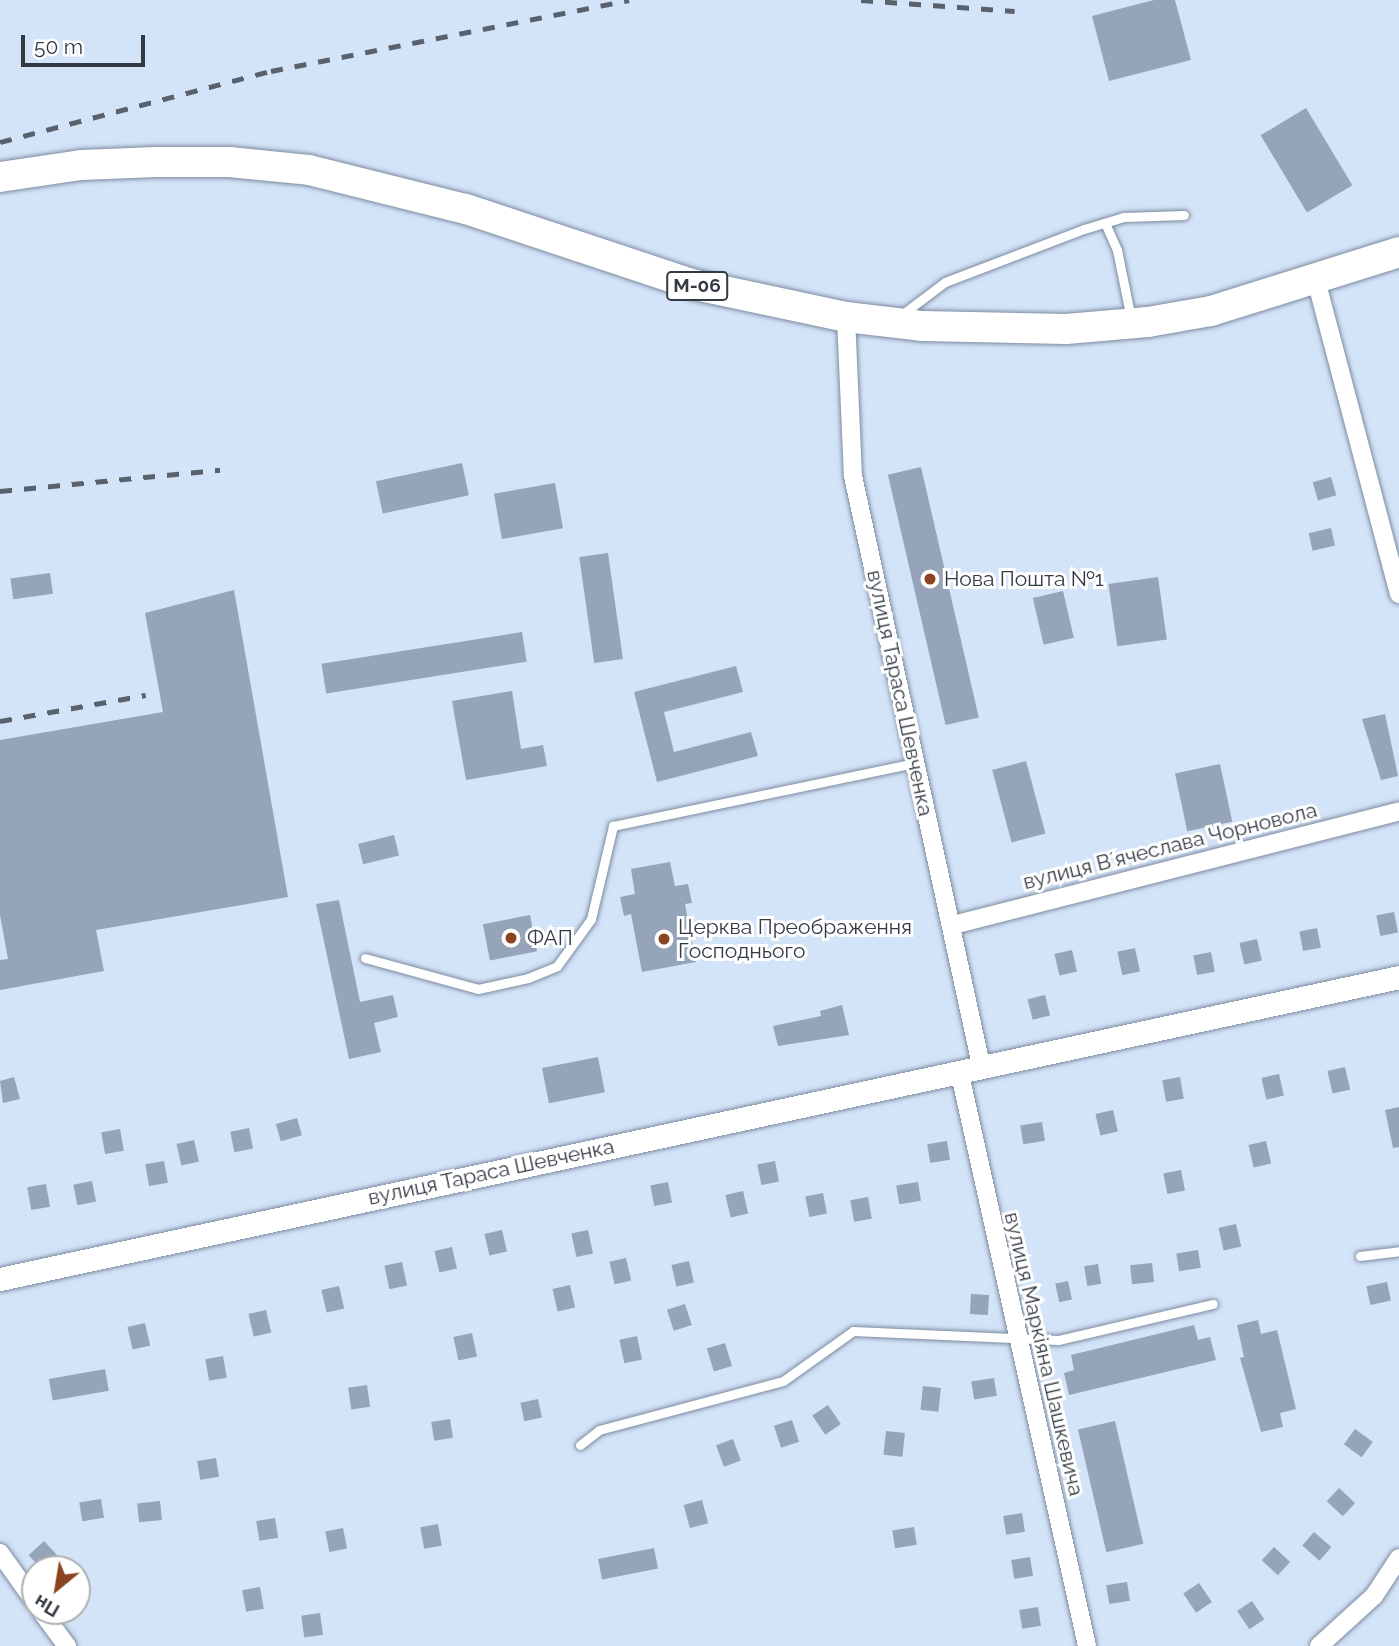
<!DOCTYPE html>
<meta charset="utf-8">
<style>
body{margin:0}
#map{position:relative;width:1399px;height:1646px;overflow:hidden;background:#d3e3f8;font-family:Raleway,sans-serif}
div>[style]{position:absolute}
.building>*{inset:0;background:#95a4b8;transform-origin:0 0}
.roads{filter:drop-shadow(0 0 2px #7d8b9f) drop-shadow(0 0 2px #7d8b9f)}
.service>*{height:9px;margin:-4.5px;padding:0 4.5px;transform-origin:4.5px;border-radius:4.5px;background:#fff}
.minor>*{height:18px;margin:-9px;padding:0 9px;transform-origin:9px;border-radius:9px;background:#fff}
.tertiary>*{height:23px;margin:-11.5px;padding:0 11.5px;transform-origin:11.5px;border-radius:11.5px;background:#fff}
.trunk>*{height:30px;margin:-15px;padding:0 15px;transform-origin:15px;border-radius:15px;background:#fff}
.rail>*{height:5px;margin-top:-2.5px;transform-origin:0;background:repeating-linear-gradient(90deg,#59616d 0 12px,transparent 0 24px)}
.dots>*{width:19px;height:19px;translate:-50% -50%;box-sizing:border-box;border:4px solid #fff;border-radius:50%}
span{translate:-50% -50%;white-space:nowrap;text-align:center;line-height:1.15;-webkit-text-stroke:6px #fff;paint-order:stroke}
.shield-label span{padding:2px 5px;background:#fff;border:2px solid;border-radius:5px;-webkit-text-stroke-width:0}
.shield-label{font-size:19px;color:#343a43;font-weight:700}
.poi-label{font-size:21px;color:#343a43}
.left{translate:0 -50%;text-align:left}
.street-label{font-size:21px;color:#343a43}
.north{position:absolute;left:21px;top:1555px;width:70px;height:70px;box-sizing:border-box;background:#fff;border:2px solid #aeb0b4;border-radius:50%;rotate:210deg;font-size:19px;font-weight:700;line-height:28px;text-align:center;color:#343a43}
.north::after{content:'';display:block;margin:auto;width:24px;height:32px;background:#8a441f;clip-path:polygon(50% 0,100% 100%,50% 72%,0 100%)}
.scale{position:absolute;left:21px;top:35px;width:124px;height:32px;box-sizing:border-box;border:4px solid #343a43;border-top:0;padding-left:9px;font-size:21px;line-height:24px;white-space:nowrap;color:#343a43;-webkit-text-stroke:5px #fff;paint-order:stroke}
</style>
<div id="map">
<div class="building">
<i style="clip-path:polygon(1154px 0,1175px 0,1191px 60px,1109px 81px,1092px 16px)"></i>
<i style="left:1306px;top:108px;width:90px;height:53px;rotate:59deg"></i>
<i style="left:462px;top:463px;width:33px;height:88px;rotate:78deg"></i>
<i style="left:921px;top:467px;width:257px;height:34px;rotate:77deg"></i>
<i style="left:1331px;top:477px;width:19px;height:19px;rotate:74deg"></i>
<i style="left:555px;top:483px;width:46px;height:62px;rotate:80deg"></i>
<i style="left:1331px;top:528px;width:18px;height:23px;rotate:77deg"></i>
<i style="left:608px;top:553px;width:107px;height:29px;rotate:82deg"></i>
<i style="left:50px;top:573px;width:21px;height:40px;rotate:82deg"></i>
<i style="left:1158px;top:577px;width:63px;height:50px;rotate:82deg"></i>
<i style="clip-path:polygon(234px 590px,288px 897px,96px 930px,104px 971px,0 990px,0 960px,8px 959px,0 915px,0 740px,163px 712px,145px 613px)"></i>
<i style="left:1063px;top:591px;width:48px;height:31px;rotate:77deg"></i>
<i style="left:522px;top:632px;width:30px;height:203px;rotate:81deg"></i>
<i style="clip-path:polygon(736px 666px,743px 692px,664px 712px,674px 752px,751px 732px,758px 756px,657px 782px,634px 692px)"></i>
<i style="clip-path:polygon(512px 691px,521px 749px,543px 745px,547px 766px,466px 780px,452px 701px)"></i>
<i style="clip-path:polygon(1385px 714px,1398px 776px,1381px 780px,1362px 719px)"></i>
<i style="left:1026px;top:761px;width:75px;height:35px;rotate:75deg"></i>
<i style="left:1220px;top:764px;width:59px;height:46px;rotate:78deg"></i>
<i style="left:394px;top:835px;width:21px;height:37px;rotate:76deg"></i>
<i style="clip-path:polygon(670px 862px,675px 886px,688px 884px,692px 903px,685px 904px,696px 962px,642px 972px,631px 914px,624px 916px,620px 897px,635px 894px,631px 869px)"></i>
<i style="clip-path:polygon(339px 900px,360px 1002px,393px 995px,398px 1017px,374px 1023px,381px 1052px,349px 1059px,316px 904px)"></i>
<i style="left:1394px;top:912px;width:21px;height:18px;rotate:79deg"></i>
<i style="left:530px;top:915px;width:37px;height:48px;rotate:79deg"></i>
<i style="left:1317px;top:928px;width:20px;height:18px;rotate:79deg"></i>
<i style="left:1257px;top:939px;width:22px;height:18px;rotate:77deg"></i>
<i style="left:1135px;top:948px;width:24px;height:18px;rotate:78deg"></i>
<i style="left:1072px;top:950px;width:22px;height:18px;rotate:77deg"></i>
<i style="left:1211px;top:952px;width:20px;height:18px;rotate:79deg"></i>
<i style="left:1045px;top:995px;width:21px;height:18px;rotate:76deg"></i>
<i style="clip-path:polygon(842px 1005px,849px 1035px,778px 1046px,773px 1026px,821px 1016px,820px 1011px)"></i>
<i style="left:598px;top:1057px;width:36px;height:57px;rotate:79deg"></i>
<i style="left:1345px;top:1067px;width:23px;height:18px;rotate:77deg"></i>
<i style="left:1279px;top:1074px;width:22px;height:18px;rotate:77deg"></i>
<i style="clip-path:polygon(14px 1077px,20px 1099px,3px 1103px,0 1081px)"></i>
<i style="left:1180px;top:1077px;width:22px;height:18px;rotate:80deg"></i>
<i style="clip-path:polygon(1399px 1107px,1399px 1147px,1393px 1148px,1385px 1110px)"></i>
<i style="left:1113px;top:1110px;width:22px;height:18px;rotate:77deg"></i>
<i style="left:297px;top:1118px;width:18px;height:22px;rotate:74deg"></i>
<i style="left:1042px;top:1122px;width:19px;height:22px;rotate:81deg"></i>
<i style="left:249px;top:1128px;width:21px;height:19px;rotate:79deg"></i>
<i style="left:120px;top:1129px;width:22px;height:19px;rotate:80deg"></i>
<i style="left:194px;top:1140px;width:22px;height:18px;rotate:77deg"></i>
<i style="left:947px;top:1141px;width:19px;height:20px;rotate:81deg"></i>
<i style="left:1266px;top:1141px;width:23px;height:18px;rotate:77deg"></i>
<i style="left:164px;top:1161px;width:22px;height:19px;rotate:80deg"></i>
<i style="left:775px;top:1161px;width:21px;height:18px;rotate:79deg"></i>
<i style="left:1181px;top:1170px;width:21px;height:18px;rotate:79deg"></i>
<i style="left:92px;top:1181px;width:21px;height:19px;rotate:79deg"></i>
<i style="left:668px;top:1182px;width:21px;height:18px;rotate:79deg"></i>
<i style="left:918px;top:1182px;width:19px;height:22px;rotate:81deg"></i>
<i style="left:46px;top:1184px;width:23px;height:19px;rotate:80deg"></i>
<i style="left:743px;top:1191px;width:23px;height:18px;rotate:77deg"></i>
<i style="left:823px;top:1193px;width:21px;height:18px;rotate:79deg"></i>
<i style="left:868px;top:1197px;width:22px;height:18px;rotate:80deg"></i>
<i style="left:1236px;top:1224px;width:23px;height:18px;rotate:77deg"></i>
<i style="left:502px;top:1230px;width:22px;height:18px;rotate:77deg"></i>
<i style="left:588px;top:1230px;width:24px;height:17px;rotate:78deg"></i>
<i style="left:452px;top:1247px;width:22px;height:18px;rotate:77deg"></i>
<i style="left:1198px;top:1250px;width:18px;height:22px;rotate:81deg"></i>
<i style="left:626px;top:1258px;width:23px;height:17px;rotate:77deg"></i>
<i style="left:689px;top:1261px;width:22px;height:18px;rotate:77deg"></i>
<i style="left:402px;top:1262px;width:24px;height:18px;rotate:78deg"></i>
<i style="left:1152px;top:1263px;width:19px;height:22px;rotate:84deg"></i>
<i style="left:1098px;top:1264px;width:20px;height:14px;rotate:81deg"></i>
<i style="left:1068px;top:1281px;width:19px;height:13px;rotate:78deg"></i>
<i style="left:1387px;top:1282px;width:19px;height:21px;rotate:78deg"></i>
<i style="left:570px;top:1285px;width:23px;height:18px;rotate:77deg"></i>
<i style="left:339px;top:1286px;width:23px;height:18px;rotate:77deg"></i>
<i style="left:971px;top:1294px;width:18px;height:20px;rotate:3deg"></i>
<i style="left:685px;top:1304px;width:22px;height:19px;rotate:72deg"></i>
<i style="left:266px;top:1310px;width:23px;height:18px;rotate:77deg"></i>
<i style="clip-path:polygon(1258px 1320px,1261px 1334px,1277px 1330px,1296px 1409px,1280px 1413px,1283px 1427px,1261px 1432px,1240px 1358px,1244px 1357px,1237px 1325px)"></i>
<i style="left:145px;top:1323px;width:23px;height:18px;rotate:77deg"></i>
<i style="clip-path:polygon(1194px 1325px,1198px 1340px,1210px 1337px,1216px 1360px,1069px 1395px,1064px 1373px,1074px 1370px,1071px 1355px)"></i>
<i style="left:472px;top:1333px;width:24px;height:19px;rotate:78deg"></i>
<i style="left:637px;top:1336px;width:24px;height:18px;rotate:78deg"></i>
<i style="left:725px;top:1343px;width:24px;height:19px;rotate:73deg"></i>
<i style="left:223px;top:1356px;width:22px;height:18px;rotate:80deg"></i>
<i style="left:105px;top:1369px;width:22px;height:57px;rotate:80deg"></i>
<i style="left:994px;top:1378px;width:18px;height:23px;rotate:81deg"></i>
<i style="left:367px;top:1385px;width:22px;height:19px;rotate:82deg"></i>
<i style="left:923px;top:1386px;width:18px;height:24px;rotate:6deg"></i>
<i style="left:538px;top:1399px;width:19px;height:18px;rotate:78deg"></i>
<i style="left:828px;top:1405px;width:23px;height:19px;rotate:56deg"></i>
<i style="left:450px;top:1419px;width:19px;height:19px;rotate:81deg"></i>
<i style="left:792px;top:1420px;width:23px;height:19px;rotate:72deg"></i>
<i style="left:1115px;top:1421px;width:126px;height:38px;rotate:77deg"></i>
<i style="left:1355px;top:1429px;width:22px;height:19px;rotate:36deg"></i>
<i style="left:886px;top:1431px;width:19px;height:24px;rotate:6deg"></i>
<i style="left:733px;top:1439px;width:23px;height:18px;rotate:70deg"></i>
<i style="left:216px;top:1458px;width:19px;height:19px;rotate:81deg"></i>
<i style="left:1339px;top:1488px;width:22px;height:18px;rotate:43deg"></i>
<i style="left:101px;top:1499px;width:19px;height:22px;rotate:81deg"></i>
<i style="left:702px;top:1500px;width:24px;height:19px;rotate:75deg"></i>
<i style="left:160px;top:1501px;width:19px;height:23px;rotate:84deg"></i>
<i style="left:1022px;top:1513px;width:19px;height:19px;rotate:81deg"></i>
<i style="left:275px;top:1518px;width:20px;height:19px;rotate:81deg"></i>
<i style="left:438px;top:1524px;width:22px;height:18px;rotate:80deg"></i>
<i style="left:914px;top:1527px;width:18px;height:22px;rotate:81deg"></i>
<i style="left:343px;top:1528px;width:21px;height:18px;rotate:79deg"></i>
<i style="left:1314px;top:1532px;width:23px;height:18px;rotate:41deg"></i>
<i style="left:44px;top:1541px;width:19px;height:21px;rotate:47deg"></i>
<i style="left:1274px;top:1547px;width:22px;height:18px;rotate:43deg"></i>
<i style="left:654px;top:1548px;width:21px;height:57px;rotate:79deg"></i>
<i style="left:1030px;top:1557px;width:19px;height:19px;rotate:81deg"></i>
<i style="left:1127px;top:1582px;width:19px;height:21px;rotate:81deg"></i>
<i style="left:1199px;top:1583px;width:23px;height:19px;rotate:56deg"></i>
<i style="left:260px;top:1587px;width:22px;height:18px;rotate:80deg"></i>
<i style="left:1252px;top:1601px;width:22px;height:18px;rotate:56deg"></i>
<i style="left:1038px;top:1607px;width:19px;height:19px;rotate:81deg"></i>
<i style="left:320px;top:1613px;width:22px;height:19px;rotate:82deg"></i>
</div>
<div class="roads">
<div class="service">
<i style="left:1105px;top:223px;width:30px;rotate:66deg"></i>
<i style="left:1117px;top:250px;width:70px;rotate:78.5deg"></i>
<i style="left:900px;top:316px;width:56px;rotate:-37.1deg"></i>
<i style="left:945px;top:282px;width:149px;rotate:-20.9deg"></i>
<i style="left:1084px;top:229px;width:42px;rotate:-16.7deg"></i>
<i style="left:1124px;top:217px;width:60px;rotate:-1.9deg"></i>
<i style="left:365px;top:958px;width:117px;rotate:15.3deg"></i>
<i style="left:478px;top:989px;width:51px;rotate:-12.4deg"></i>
<i style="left:528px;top:978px;width:31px;rotate:-22deg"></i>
<i style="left:557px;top:966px;width:58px;rotate:-54.1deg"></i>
<i style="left:591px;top:919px;width:96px;rotate:-76.7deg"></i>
<i style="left:613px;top:826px;width:308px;rotate:-11.8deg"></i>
<i style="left:1360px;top:1256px;width:39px;rotate:-7deg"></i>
<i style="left:580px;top:1445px;width:24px;rotate:-38deg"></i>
<i style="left:599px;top:1430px;width:190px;rotate:-14.9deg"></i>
<i style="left:783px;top:1381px;width:86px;rotate:-35.5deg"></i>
<i style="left:853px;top:1331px;width:205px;rotate:2.5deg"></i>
<i style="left:1058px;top:1340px;width:159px;rotate:-13.1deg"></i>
</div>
<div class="minor">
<i style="left:1316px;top:280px;width:325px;rotate:75.2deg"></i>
<i style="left:846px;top:317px;width:159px;rotate:87.5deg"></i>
<i style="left:853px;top:476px;width:603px;rotate:77.74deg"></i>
<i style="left:953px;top:925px;width:460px;rotate:-14.3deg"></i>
<i style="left:959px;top:1070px;width:590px;rotate:77.47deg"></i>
<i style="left:0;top:1553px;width:60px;rotate:54.5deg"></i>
<i style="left:41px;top:1611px;width:44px;rotate:53.4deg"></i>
<i style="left:1319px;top:1646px;width:74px;rotate:-42.3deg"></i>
<i style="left:1374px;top:1596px;width:45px;rotate:-56.7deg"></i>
</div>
<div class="tertiary">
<i style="left:0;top:1279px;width:1431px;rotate:-12.18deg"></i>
</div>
<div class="trunk">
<i style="left:0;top:177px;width:82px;rotate:-8.4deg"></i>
<i style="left:81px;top:165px;width:75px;rotate:-2.3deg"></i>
<i style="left:156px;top:162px;width:73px"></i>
<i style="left:229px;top:162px;width:80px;rotate:5.7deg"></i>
<i style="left:309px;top:170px;width:162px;rotate:14deg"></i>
<i style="left:466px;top:209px;width:237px;rotate:18.4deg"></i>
<i style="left:691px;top:284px;width:158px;rotate:12deg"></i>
<i style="left:846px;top:317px;width:78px;rotate:6.7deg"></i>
<i style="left:923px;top:326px;width:143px;rotate:1.2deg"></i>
<i style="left:1066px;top:329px;width:82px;rotate:-4.9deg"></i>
<i style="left:1148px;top:322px;width:64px;rotate:-9.9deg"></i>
<i style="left:1211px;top:311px;width:197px;rotate:-17.4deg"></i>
</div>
</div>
<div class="rail">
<i style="left:861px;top:0;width:154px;rotate:4.1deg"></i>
<i style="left:0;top:142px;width:280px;rotate:-14.7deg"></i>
<i style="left:271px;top:71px;width:365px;rotate:-11.2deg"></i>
<i style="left:0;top:491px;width:221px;rotate:-5.5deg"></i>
<i style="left:0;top:721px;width:148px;rotate:-10.1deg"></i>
</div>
<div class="dots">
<i style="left:930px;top:579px;background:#8a441f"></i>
<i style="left:511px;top:938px;background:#8a441f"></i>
<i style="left:664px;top:939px;background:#8a441f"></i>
</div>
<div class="shield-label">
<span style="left:697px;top:286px">М-06</span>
</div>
<div class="poi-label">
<span class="left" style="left:944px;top:579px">Нова Пошта №1</span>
<span class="left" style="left:678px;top:939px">Церква Преображення<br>Господнього</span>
<span class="left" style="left:527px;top:938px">ФАП</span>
</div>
<div class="street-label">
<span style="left:900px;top:693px;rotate:78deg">вулиця Тараса Шевченка</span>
<span style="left:1170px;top:846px;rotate:-14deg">вулиця Вʼячеслава Чорновола</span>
<span style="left:491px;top:1172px;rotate:-12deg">вулиця Тараса Шевченка</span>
<span style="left:1044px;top:1354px;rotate:77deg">вулиця Маркіяна Шашкевича</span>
</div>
<div class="north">Пн</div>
<div class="scale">50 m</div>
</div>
